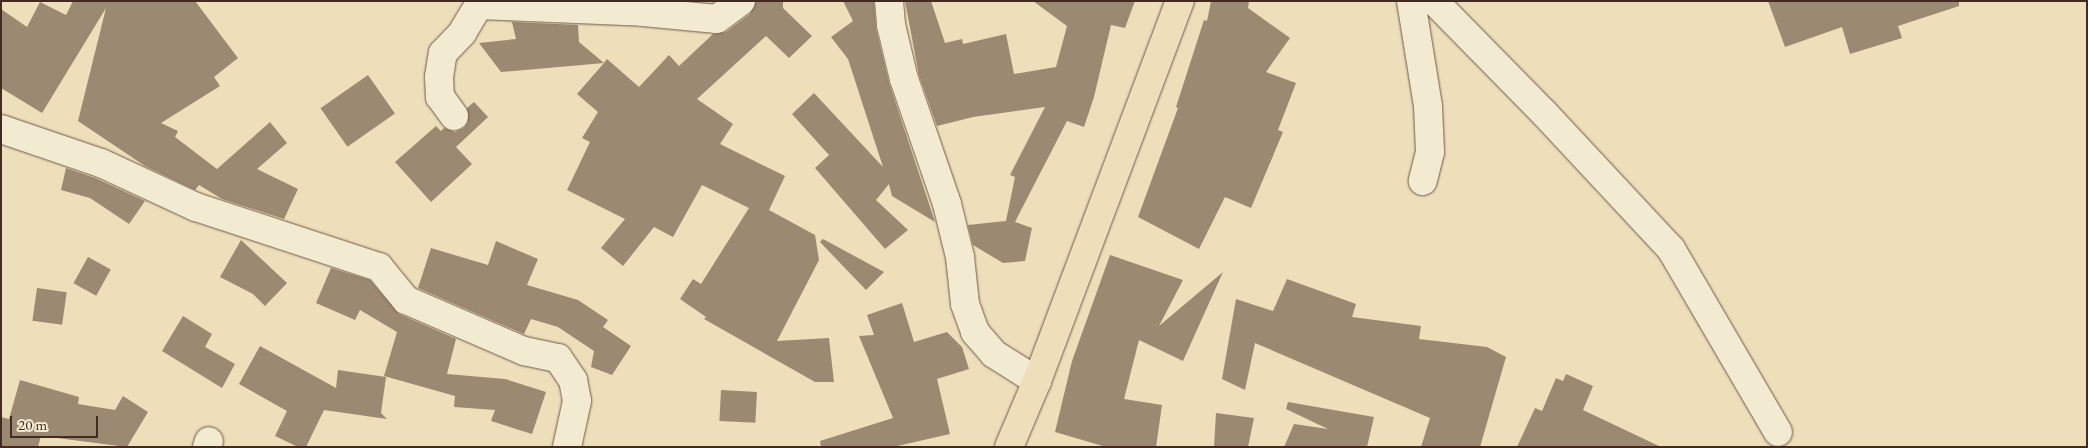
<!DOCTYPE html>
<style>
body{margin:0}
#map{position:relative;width:2088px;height:448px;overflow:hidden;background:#eddfba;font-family:"EB Garamond",serif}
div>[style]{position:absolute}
.building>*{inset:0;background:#9b8971;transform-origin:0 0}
.roads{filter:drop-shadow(0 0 1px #6e5848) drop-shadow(0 0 1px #6e5848)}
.minor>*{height:28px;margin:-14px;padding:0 14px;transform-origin:14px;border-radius:14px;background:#f3ead2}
.major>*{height:28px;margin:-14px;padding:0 14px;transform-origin:14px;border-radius:14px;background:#eddfba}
span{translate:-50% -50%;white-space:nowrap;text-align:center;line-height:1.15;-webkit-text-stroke:4px #f3ead2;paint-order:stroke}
.frame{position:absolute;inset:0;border:2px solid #432b22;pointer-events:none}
.scale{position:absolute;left:10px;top:416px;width:88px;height:22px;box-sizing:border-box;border:2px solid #432b22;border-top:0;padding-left:6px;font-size:15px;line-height:18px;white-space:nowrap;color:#432b22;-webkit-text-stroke:4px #f3ead2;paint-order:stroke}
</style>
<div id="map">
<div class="building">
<i style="clip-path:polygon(73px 1px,195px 1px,238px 58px,214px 77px,220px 86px,161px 123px,178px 131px,175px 137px,217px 169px,270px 122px,287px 143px,257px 169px,298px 189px,284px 219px,222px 199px,199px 185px,195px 190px,145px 166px,78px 121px,106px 8px,42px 113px,1px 88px,1px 9px,27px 27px,40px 2px,66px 15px)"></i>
<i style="clip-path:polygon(756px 1px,783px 1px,783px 8px,812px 36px,789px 58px,766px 36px,697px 99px,733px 124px,720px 144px,785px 176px,769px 210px,815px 235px,819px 260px,777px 341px,829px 338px,834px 382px,815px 382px,704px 319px,706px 317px,680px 299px,693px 279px,701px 284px,749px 208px,702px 185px,673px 237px,654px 227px,623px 266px,601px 248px,625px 219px,567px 190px,590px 142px,582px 138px,598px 112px,577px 94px,604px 63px,501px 72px,479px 43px,516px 39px,512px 22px,578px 25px,579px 42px,604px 63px,607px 59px,639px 87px,669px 55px,679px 66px,713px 34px,726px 32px,750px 14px)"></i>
<i style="clip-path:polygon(843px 1px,874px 1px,876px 29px,889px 83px,935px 222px,892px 196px,889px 184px,876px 200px,908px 230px,885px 249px,815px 168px,829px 155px,792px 114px,814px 93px,883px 167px,848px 59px,831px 37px,853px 21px)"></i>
<i style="clip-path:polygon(905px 1px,931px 1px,945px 43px,962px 39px,963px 44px,1006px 34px,1014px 74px,1056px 67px,1067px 26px,1033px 1px,1135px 1px,1125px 28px,1111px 25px,1094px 97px,1084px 127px,1067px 121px,1015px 222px,1032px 228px,1025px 261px,1003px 263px,973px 245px,968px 225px,1006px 221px,1015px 177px,1010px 175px,1045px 107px,973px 117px,937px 126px,919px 75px)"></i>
<i style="clip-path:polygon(1211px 1px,1249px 1px,1248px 8px,1290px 38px,1266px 72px,1296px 83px,1278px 130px,1283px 132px,1251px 208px,1225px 197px,1199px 249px,1138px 217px,1178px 108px,1176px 107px,1204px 20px,1207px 21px)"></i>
<i style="clip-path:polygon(1768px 1px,1959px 1px,1959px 6px,1898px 26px,1902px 38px,1850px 54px,1842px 27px,1785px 47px)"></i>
<i style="left:368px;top:75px;width:47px;height:58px;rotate:55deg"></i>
<i style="clip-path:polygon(474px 102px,488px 117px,456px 147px,472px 164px,431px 202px,395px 162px,436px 126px,441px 131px,444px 128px,455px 132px,464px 128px,468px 122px,467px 108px)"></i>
<i style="clip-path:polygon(66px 168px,95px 178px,145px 201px,129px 224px,90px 198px,61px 190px)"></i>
<i style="clip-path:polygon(823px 239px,884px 272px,866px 290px,820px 242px)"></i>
<i style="clip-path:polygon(241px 240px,287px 283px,265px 306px,253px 294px,220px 277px)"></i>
<i style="clip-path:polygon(496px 241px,538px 259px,527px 285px,578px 300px,608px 320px,603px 327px,631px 346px,612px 375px,591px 367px,594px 351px,558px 327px,531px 319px,524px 334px,418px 288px,431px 248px,488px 265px)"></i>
<i style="clip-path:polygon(1110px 255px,1183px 280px,1159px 326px,1223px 272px,1183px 361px,1139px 340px,1124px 399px,1162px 405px,1156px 447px,1106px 447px,1055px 432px,1072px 361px)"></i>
<i style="left:88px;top:257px;width:26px;height:30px;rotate:29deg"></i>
<i style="clip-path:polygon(331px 268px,370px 280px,399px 314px,456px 339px,447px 374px,505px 379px,546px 392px,532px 434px,491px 421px,495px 410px,454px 407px,455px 396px,384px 376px,397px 332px,360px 310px,355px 320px,316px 303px)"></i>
<i style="clip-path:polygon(1287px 279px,1356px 304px,1352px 317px,1421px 326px,1419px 339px,1487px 347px,1506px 357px,1480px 447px,1421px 447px,1430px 418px,1255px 343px,1245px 390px,1222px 379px,1236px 299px,1273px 311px)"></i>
<i style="left:37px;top:288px;width:30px;height:33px;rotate:8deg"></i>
<i style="clip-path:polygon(902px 303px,914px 342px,947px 332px,962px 347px,969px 369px,937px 379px,950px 434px,893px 447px,821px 447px,820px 441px,893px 418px,859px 336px,874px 335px,867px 315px)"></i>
<i style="clip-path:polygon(183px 316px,212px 334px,205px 347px,235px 364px,222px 388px,162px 351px)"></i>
<i style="clip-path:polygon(260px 346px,336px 388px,338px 370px,386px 377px,381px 413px,387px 419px,324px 410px,306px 447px,298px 447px,275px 436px,287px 411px,239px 384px)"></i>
<i style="clip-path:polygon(1566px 374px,1593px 386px,1583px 410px,1661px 447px,1517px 447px,1535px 408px,1542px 411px,1556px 378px,1563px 381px)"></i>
<i style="clip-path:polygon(20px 380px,79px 397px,78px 404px,115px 410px,123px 396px,148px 412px,127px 447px,41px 436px,38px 447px,1px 447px,1px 417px,9px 419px)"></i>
<i style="left:721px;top:390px;width:36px;height:31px;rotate:3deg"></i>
<i style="clip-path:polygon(1288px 402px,1374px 417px,1367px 447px,1284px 447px,1294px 424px,1328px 429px,1286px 409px)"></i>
<i style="clip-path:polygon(1216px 413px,1254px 418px,1248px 447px,1214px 447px)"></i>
</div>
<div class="roads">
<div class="minor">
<i style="left:479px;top:1px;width:4px;rotate:90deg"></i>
<i style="left:479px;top:5px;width:164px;rotate:2.4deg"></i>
<i style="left:643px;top:12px;width:74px;rotate:5.4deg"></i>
<i style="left:717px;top:19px;width:30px;rotate:-37deg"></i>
<i style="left:889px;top:1px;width:24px;rotate:85deg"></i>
<i style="left:891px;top:25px;width:56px;rotate:76.5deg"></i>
<i style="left:904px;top:79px;width:132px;rotate:71deg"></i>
<i style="left:947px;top:204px;width:55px;rotate:76.2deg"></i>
<i style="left:960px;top:257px;width:47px;rotate:83.9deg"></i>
<i style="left:965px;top:304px;width:30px;rotate:70deg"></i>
<i style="left:975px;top:332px;width:29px;rotate:49deg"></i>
<i style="left:994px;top:354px;width:51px;rotate:32.1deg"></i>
<i style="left:1411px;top:1px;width:106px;rotate:80.8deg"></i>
<i style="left:1428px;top:106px;width:46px;rotate:87.5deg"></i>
<i style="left:1430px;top:152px;width:30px;rotate:104deg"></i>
<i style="left:1434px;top:1px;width:158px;rotate:45.5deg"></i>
<i style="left:1545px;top:114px;width:185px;rotate:47deg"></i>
<i style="left:1671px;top:249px;width:212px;rotate:59.7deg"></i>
<i style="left:454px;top:116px;width:24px;rotate:-126deg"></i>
<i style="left:440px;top:97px;width:20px;rotate:-93deg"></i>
<i style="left:439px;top:77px;width:24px;rotate:-81deg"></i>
<i style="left:443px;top:53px;width:28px;rotate:-46deg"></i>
<i style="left:462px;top:33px;width:33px;rotate:-59deg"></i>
<i style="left:1px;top:129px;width:106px;rotate:18.8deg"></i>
<i style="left:101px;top:163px;width:105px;rotate:24.9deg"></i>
<i style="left:196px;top:207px;width:193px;rotate:18.2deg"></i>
<i style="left:379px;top:267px;width:43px;rotate:50.7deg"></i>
<i style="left:406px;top:300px;width:129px;rotate:23.4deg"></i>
<i style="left:524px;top:351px;width:35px;rotate:12deg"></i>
<i style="left:558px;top:358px;width:27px;rotate:56deg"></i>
<i style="left:573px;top:380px;width:21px;rotate:79deg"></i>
<i style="left:577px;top:401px;width:47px;rotate:102.3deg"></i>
<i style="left:207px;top:447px;width:6px;rotate:-72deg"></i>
</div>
<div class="major">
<i style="left:1009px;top:447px;width:72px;rotate:-67deg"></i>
<i style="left:1037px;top:381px;width:406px;rotate:-69.4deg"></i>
</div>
</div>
<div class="frame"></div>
<div class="scale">20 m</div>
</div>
